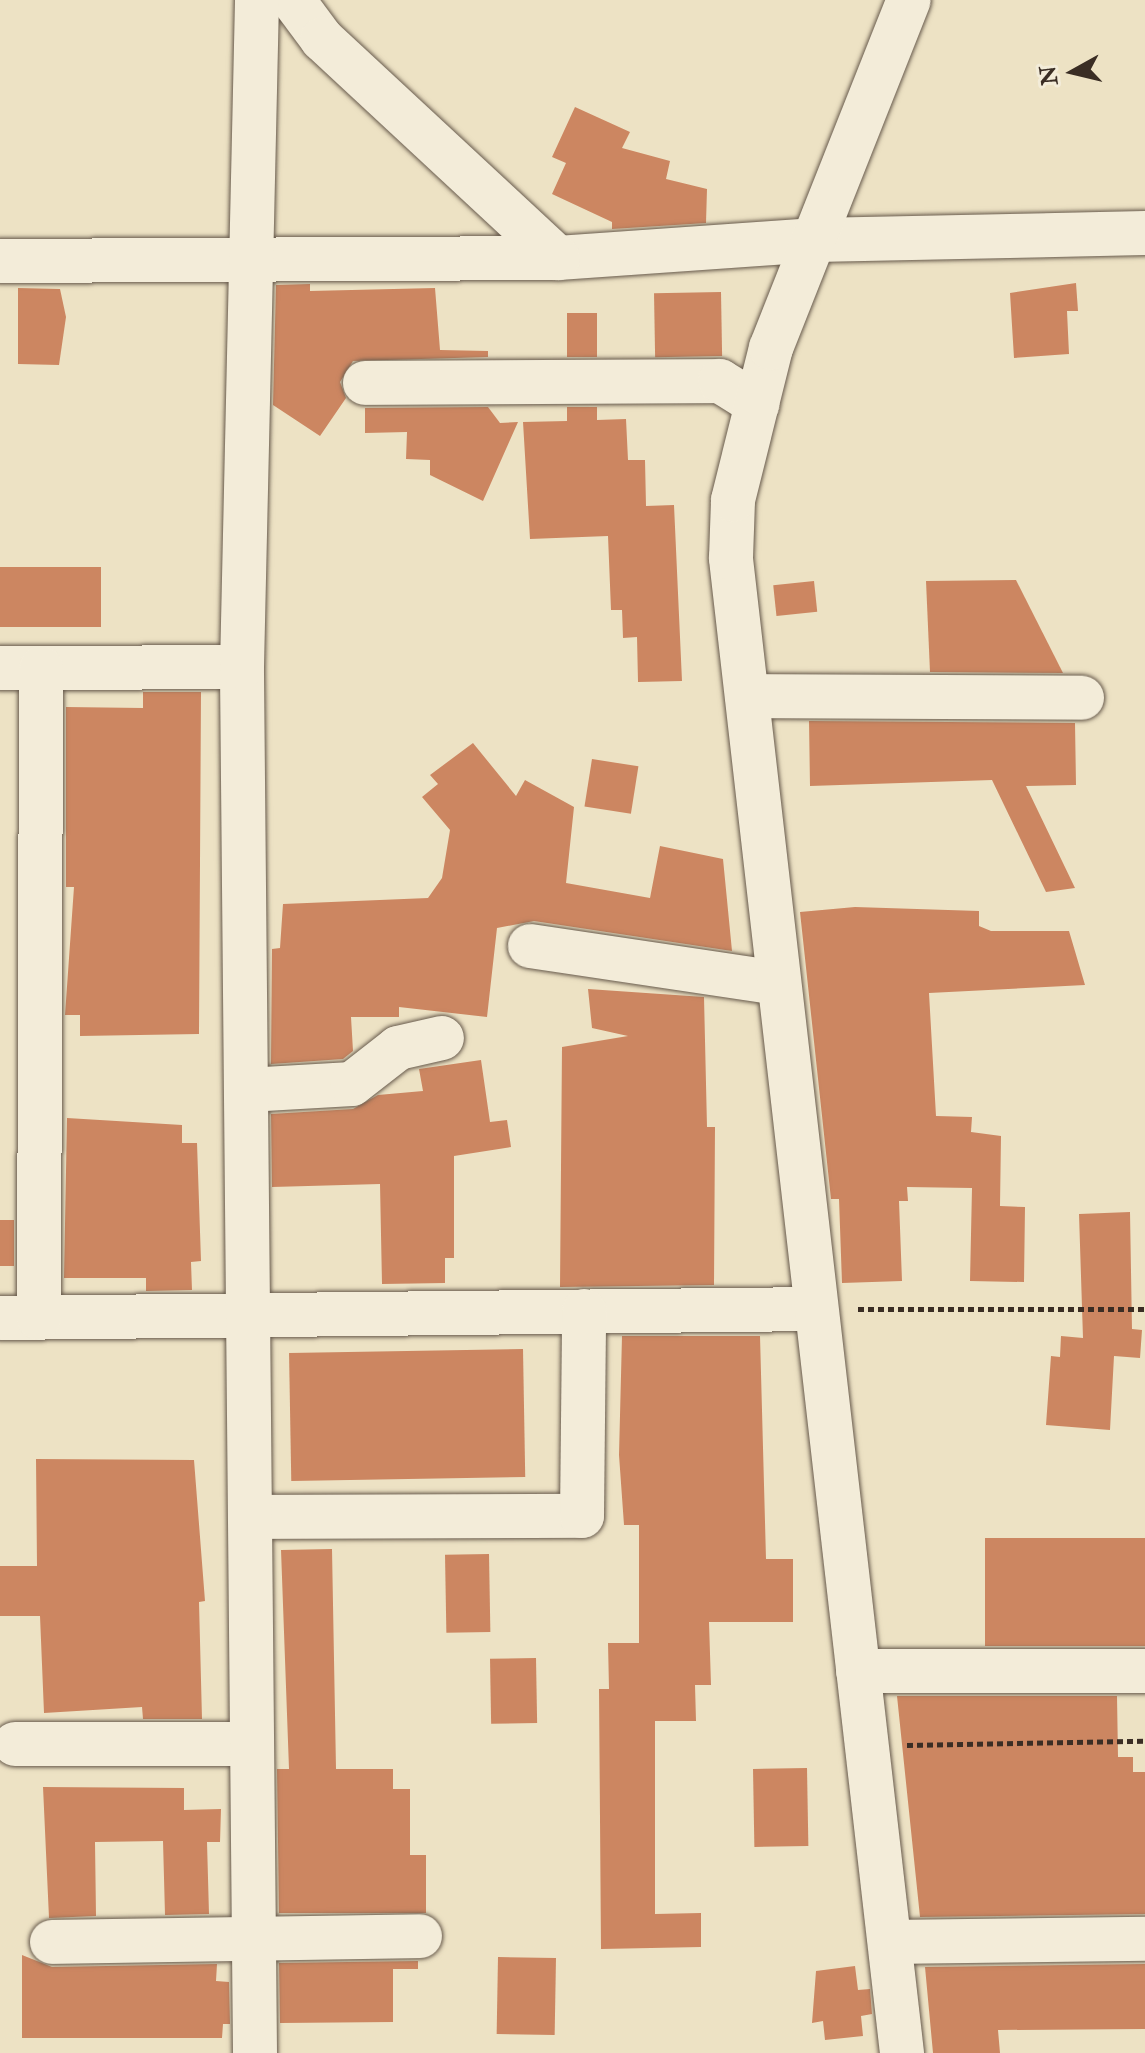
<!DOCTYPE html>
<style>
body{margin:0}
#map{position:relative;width:1145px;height:2053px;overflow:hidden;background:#ede2c4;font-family:"IM FELL Double Pica",serif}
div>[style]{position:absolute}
.building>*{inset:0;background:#cc8661;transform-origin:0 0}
.path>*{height:5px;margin-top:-2.5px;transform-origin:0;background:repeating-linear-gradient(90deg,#3a2d24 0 6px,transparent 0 10px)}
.roads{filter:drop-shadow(0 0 2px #675a4c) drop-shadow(0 0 2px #675a4c)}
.minor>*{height:44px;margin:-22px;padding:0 22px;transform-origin:22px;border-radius:22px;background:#f3ecd9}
.tertiary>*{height:44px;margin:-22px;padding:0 22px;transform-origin:22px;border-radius:22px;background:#f3ecd9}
span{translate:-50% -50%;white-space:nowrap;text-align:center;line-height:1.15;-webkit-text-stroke:6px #f3ecd9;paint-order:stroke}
.north{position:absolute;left:1033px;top:32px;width:80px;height:80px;-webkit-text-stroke:6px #f3ecd9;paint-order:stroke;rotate:262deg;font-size:22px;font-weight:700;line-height:32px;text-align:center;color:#3a2d24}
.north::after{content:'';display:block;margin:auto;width:28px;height:36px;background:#3a2d24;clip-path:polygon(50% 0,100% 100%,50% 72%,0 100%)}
</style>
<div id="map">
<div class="building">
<i style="clip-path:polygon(575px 107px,630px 132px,622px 148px,670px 161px,666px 179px,707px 189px,706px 223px,612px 229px,612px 222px,552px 194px,566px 163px,552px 157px)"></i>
<i style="clip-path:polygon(1076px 283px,1078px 311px,1067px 311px,1069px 354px,1014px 358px,1010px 293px)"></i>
<i style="clip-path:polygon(310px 284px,310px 291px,435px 288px,440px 350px,488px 351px,488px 357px,353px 361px,340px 382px,346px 398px,320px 436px,273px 405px,276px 285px)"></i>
<i style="clip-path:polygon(18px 288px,60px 289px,66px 317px,59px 365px,18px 364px)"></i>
<i style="left:721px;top:292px;width:64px;height:67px;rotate:89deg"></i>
<i style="left:567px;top:313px;width:30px;height:44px"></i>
<i style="clip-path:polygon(488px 407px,500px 423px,518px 422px,483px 501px,430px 475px,430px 460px,406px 459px,407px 432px,365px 433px,365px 408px)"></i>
<i style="clip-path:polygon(567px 407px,597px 407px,597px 420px,626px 419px,628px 460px,645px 460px,646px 506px,674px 505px,682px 681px,638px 682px,637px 637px,623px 638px,622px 610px,611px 610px,608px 536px,530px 539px,523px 422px,567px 421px)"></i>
<i style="left:0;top:567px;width:101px;height:60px"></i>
<i style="clip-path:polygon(1016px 580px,1063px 673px,930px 672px,926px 581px)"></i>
<i style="left:814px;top:581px;width:31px;height:41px;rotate:84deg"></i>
<i style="clip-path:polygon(143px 692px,201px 692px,199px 1034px,80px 1036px,80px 1015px,65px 1015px,74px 887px,66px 887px,66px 707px,143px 708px)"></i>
<i style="clip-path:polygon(809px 721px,1075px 723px,1076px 785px,1026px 786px,1075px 888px,1046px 892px,992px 780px,810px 786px)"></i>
<i style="clip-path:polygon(473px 743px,516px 796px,525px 780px,574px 807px,566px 883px,650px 898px,660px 846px,723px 859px,732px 951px,534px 921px,497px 928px,487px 1017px,399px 1007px,399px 1017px,351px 1017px,353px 1051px,343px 1059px,271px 1064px,272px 949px,280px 948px,283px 904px,428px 898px,442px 878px,450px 830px,422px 797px,438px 784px,430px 775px)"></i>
<i style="left:592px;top:759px;width:47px;height:48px;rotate:9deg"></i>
<i style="clip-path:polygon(855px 907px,979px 911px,979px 926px,991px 931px,1069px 931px,1085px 985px,929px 993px,936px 1116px,972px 1117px,971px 1132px,1001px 1136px,1000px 1206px,1025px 1207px,1024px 1282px,970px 1281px,972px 1188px,907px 1187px,908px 1201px,899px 1201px,902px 1281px,842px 1283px,839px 1199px,831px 1199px,800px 912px)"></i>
<i style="clip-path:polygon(588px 989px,704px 997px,707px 1127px,715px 1127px,714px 1285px,560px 1287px,562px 1047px,628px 1036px,592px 1028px)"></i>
<i style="clip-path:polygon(481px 1060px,490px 1122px,507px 1120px,511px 1147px,454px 1156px,454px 1258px,445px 1258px,445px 1283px,382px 1284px,380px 1184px,272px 1187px,271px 1114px,353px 1109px,378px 1095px,423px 1091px,419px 1069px)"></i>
<i style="clip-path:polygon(67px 1118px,182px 1125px,182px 1143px,197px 1143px,201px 1261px,191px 1262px,192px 1290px,146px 1291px,146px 1278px,64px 1278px)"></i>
<i style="clip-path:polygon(1130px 1212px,1132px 1329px,1142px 1330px,1140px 1358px,1114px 1356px,1110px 1430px,1046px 1425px,1051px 1356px,1060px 1357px,1061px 1336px,1083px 1338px,1079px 1214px)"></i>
<i style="left:0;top:1220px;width:14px;height:46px"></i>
<i style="clip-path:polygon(622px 1336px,760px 1336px,766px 1559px,793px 1559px,793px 1622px,709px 1622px,711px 1685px,695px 1685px,696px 1721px,655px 1721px,655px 1914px,701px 1913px,701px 1947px,601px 1949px,599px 1689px,609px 1689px,608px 1643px,639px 1643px,639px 1525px,624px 1525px,619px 1455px)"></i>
<i style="left:523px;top:1349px;width:128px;height:234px;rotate:89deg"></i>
<i style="clip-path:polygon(36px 1459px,194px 1460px,205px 1601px,199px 1602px,202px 1719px,143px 1719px,142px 1707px,44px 1713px,40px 1616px,0 1616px,0 1566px,37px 1566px)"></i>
<i style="left:985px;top:1538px;width:160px;height:108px"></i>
<i style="clip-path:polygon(332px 1549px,336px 1769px,393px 1769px,393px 1789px,410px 1789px,410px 1855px,426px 1855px,426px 1913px,279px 1913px,277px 1769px,289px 1769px,281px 1550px)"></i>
<i style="left:489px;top:1554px;width:78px;height:44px;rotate:89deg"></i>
<i style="left:536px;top:1658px;width:65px;height:46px;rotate:89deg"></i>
<i style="clip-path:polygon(897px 1696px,1117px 1696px,1118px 1757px,1133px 1757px,1133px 1772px,1145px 1772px,1145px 1914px,920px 1917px)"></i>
<i style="left:807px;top:1768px;width:78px;height:54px;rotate:89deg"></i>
<i style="clip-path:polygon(43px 1787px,184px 1788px,184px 1810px,221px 1809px,220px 1842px,207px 1842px,209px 1914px,165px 1915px,163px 1841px,95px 1842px,96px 1916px,49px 1918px)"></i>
<i style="clip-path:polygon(22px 1955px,52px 1967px,217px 1964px,216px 1981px,229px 1982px,230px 2024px,223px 2024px,222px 2038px,22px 2038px)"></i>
<i style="left:498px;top:1957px;width:58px;height:77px;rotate:1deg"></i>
<i style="clip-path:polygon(418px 1961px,418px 1969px,393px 1969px,393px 2022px,280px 2023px,279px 1963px)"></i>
<i style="clip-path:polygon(1145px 1964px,1145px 2029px,998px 2030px,1000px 2053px,933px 2053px,925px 1967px)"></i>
<i style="clip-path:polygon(855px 1966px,858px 1990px,870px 1989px,872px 2014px,861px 2016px,863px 2036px,825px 2040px,823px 2021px,812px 2023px,816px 1971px)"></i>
</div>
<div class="path">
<i style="left:858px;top:1309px;width:287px"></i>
<i style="left:907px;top:1745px;width:238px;rotate:-1deg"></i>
</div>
<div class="roads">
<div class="minor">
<i style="left:293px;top:0;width:49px;rotate:53.4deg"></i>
<i style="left:322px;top:39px;width:322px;rotate:42.9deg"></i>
<i style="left:558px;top:258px;width:258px;rotate:-4deg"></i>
<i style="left:815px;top:240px;width:330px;rotate:-1.2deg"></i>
<i style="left:0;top:261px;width:558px;rotate:-0.31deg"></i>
<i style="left:365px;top:383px;width:355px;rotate:-0.3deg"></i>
<i style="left:720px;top:381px;width:44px;rotate:31.9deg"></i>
<i style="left:0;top:668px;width:242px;rotate:-0.2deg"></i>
<i style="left:747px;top:696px;width:335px;rotate:0.3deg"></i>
<i style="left:530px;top:946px;width:251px;rotate:8.5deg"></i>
<i style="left:247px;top:1090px;width:105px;rotate:-3.3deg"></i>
<i style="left:352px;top:1084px;width:58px;rotate:-38deg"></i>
<i style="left:398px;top:1048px;width:45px;rotate:-12.8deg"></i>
<i style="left:0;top:1318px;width:815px;rotate:-0.63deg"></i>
<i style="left:39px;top:1318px;width:650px;rotate:-89.82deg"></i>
<i style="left:253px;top:1517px;width:329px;rotate:-0.2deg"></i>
<i style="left:582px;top:1516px;width:205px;rotate:-89.4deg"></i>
<i style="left:858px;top:1671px;width:287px"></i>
<i style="left:15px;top:1744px;width:236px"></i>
<i style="left:52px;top:1942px;width:368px;rotate:-0.9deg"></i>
<i style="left:890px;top:1942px;width:255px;rotate:-0.7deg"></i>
<i style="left:255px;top:2053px;width:1386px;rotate:-90.54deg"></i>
<i style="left:242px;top:667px;width:667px;rotate:-88.71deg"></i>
</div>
<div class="tertiary">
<i style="left:902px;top:2053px;width:1505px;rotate:-96.53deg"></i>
<i style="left:731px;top:558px;width:58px;rotate:-88deg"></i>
<i style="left:733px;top:500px;width:157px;rotate:-76deg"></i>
<i style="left:771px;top:348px;width:374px;rotate:-68.4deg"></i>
</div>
</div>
<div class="north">N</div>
</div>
